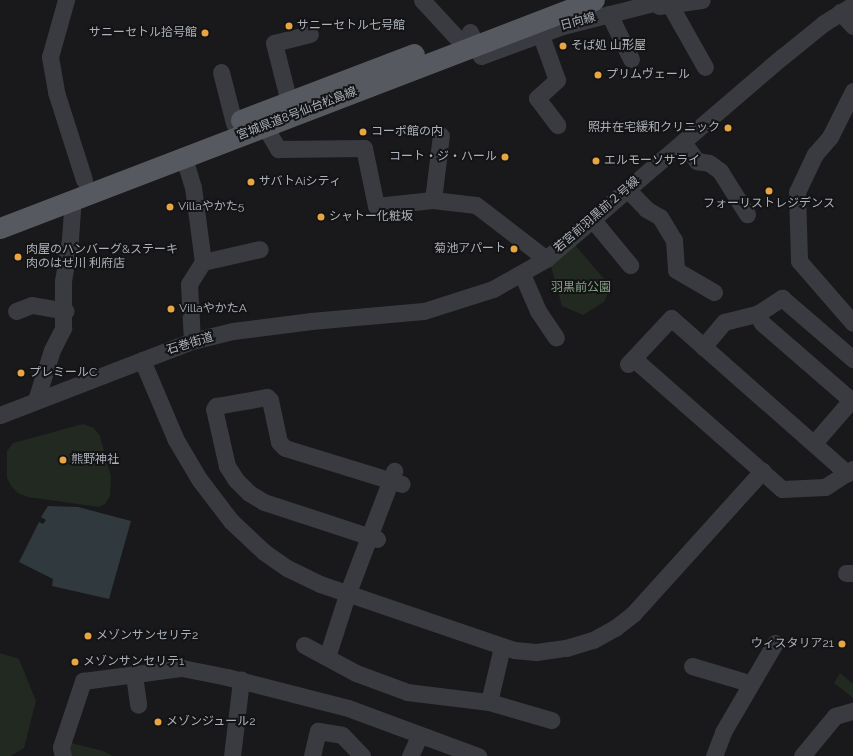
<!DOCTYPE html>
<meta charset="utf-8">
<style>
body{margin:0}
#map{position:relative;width:853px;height:756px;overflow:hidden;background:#19191b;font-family:Raleway,"Noto Sans JP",sans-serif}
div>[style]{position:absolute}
.green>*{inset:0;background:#212921}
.water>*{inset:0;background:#2f393e}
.minor>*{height:17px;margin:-8.5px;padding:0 8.5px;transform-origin:8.5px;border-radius:8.5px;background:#3a3b40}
.major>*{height:21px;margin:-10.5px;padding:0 10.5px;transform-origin:10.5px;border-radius:10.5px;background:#56595f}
.dots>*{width:11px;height:11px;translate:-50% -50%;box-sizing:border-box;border:2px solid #141416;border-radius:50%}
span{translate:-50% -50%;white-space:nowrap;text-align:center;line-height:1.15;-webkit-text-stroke:4px #141416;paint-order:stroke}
.street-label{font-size:12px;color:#acb1ba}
.poi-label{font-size:12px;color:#acb1ba}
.left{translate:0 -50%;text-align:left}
.right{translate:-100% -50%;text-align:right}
.park-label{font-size:12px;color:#84a484}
</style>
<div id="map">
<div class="green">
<i style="clip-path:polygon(575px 245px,611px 287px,604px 302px,583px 315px,562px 306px,550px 263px)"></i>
<i style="clip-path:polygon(83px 424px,94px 428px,100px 436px,105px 454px,111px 477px,110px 496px,105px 504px,99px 507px,28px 497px,18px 493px,11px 486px,7px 478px,7px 451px,13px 443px)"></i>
<i style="clip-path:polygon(0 653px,19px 659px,36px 701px,24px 748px,11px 756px,0 756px)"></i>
<i style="clip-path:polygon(840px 673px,853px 684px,853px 698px,834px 683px)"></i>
<i style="clip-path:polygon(71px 743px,103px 751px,113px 756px,69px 756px)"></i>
</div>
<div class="water">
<i style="clip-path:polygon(48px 506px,78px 507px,131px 521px,109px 599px,52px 586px,53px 579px,19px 562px,39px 522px,43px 524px,46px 520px,41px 517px)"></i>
</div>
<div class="minor">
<i style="left:66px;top:0;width:59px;rotate:105.7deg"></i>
<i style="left:50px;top:57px;width:36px;rotate:80deg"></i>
<i style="left:56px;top:92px;width:92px;rotate:72.3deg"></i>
<i style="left:422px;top:0;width:50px;rotate:47.4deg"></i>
<i style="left:670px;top:5px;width:71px;rotate:60.6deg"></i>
<i style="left:659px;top:6px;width:43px;rotate:-7.9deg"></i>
<i style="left:840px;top:12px;width:19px;rotate:47deg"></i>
<i style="left:609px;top:14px;width:50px;rotate:63.9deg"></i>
<i style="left:470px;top:32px;width:26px;rotate:65deg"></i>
<i style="left:481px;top:56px;width:87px;rotate:-20.1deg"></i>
<i style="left:563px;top:26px;width:93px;rotate:-14.3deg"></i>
<i style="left:540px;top:33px;width:50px;rotate:70.1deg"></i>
<i style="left:557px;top:80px;width:27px;rotate:138deg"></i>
<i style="left:537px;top:98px;width:34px;rotate:53deg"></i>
<i style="left:221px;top:72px;width:53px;rotate:75.7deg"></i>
<i style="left:853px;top:91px;width:51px;rotate:116.6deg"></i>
<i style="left:830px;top:137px;width:23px;rotate:131deg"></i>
<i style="left:815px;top:154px;width:42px;rotate:115.3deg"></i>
<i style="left:797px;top:192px;width:69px;rotate:88.3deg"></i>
<i style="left:799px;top:261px;width:82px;rotate:48.9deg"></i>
<i style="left:289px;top:102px;width:61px;rotate:-104.3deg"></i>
<i style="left:274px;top:43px;width:37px;rotate:-14deg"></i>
<i style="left:265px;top:127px;width:26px;rotate:59deg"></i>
<i style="left:278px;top:149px;width:86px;rotate:-0.7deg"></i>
<i style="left:364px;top:148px;width:59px;rotate:78.3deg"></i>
<i style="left:376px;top:206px;width:57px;rotate:-6deg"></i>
<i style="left:433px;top:200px;width:43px;rotate:6.6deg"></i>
<i style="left:476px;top:205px;width:88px;rotate:37.6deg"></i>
<i style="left:683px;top:142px;width:24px;rotate:54deg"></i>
<i style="left:697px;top:161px;width:12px;rotate:9deg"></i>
<i style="left:709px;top:163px;width:14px;rotate:36deg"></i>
<i style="left:720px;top:171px;width:51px;rotate:57.9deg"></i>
<i style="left:184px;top:158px;width:30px;rotate:73deg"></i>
<i style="left:193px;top:187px;width:76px;rotate:82.4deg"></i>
<i style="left:627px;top:189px;width:28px;rotate:46deg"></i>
<i style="left:646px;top:209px;width:16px;rotate:30deg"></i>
<i style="left:660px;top:217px;width:27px;rotate:59deg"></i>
<i style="left:674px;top:240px;width:30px;rotate:86deg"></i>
<i style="left:676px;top:270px;width:44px;rotate:30.1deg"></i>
<i style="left:433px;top:200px;width:65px;rotate:-83deg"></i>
<i style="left:592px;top:219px;width:60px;rotate:50.4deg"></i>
<i style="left:522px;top:274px;width:40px;rotate:66.6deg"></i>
<i style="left:538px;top:311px;width:32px;rotate:56deg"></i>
<i style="left:16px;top:311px;width:17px;rotate:-21deg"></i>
<i style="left:32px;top:305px;width:34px;rotate:10deg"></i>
<i style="left:757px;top:314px;width:10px;rotate:61deg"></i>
<i style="left:762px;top:323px;width:118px;rotate:40.9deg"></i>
<i style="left:192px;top:341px;width:57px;rotate:-93deg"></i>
<i style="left:189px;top:284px;width:26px;rotate:-58deg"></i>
<i style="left:203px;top:262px;width:58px;rotate:-12.8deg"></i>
<i style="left:703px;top:347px;width:33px;rotate:-50deg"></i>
<i style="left:724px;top:322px;width:34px;rotate:-14deg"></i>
<i style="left:757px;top:314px;width:30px;rotate:-33deg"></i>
<i style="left:782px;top:298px;width:94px;rotate:40.7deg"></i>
<i style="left:634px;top:359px;width:197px;rotate:41.3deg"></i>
<i style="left:782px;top:489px;width:43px;rotate:-2.7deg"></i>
<i style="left:825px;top:487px;width:33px;rotate:-33deg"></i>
<i style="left:142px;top:360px;width:87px;rotate:67deg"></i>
<i style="left:176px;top:440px;width:45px;rotate:59.5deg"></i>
<i style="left:199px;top:479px;width:53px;rotate:52.7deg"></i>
<i style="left:231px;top:521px;width:45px;rotate:43.2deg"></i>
<i style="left:264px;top:552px;width:28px;rotate:35deg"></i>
<i style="left:287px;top:568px;width:37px;rotate:26deg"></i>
<i style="left:320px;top:584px;width:205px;rotate:18.8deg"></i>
<i style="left:514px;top:650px;width:22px;rotate:5deg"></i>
<i style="left:536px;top:652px;width:30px;rotate:-8deg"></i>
<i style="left:566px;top:648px;width:28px;rotate:-17deg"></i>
<i style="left:593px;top:640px;width:25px;rotate:-29deg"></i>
<i style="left:615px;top:628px;width:23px;rotate:-38deg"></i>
<i style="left:633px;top:614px;width:193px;rotate:-47.9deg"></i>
<i style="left:628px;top:364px;width:63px;rotate:-46.9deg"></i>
<i style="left:671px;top:318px;width:235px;rotate:41.4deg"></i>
<i style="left:36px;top:400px;width:52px;rotate:-72.3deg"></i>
<i style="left:52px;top:350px;width:25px;rotate:-63deg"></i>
<i style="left:63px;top:328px;width:47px;rotate:-90deg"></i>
<i style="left:63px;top:281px;width:43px;rotate:-80.5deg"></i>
<i style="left:70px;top:239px;width:39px;rotate:-86deg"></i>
<i style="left:0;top:415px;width:206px;rotate:-21.1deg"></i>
<i style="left:192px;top:341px;width:42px;rotate:-13.7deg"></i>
<i style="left:233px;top:331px;width:79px;rotate:-7.3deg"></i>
<i style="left:311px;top:321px;width:113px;rotate:-5.1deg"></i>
<i style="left:424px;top:311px;width:72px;rotate:-17.7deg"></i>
<i style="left:493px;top:289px;width:61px;rotate:-29.5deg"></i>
<i style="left:546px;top:259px;width:311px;rotate:-40.6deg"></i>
<i style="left:782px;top:57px;width:54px;rotate:-39deg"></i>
<i style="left:824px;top:23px;width:34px;rotate:-32deg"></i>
<i style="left:814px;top:443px;width:60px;rotate:-49.1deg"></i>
<i style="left:377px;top:539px;width:119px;rotate:-161.9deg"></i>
<i style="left:264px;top:502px;width:17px;rotate:-149deg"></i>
<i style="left:249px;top:493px;width:18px;rotate:-135deg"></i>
<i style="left:236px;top:480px;width:17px;rotate:-123deg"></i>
<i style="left:227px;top:466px;width:58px;rotate:-102.8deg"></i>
<i style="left:214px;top:409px;width:4px;rotate:-56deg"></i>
<i style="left:216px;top:406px;width:52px;rotate:-10deg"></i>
<i style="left:267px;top:397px;width:4px;rotate:45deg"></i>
<i style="left:270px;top:400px;width:43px;rotate:77.9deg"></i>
<i style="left:279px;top:442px;width:8px;rotate:45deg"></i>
<i style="left:285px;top:448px;width:122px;rotate:17.1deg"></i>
<i style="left:846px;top:573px;width:7px"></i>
<i style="left:304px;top:645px;width:59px;rotate:28.3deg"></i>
<i style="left:356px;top:673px;width:54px;rotate:20.4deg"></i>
<i style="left:407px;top:692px;width:83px;rotate:7deg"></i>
<i style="left:489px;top:702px;width:65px;rotate:16.2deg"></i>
<i style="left:327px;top:657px;width:65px;rotate:-72.1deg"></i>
<i style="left:347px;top:595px;width:133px;rotate:-69.2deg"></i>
<i style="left:692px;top:666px;width:59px;rotate:16.6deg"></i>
<i style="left:134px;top:675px;width:30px;rotate:82deg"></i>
<i style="left:489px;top:702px;width:57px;rotate:-76.7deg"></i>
<i style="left:63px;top:756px;width:9px;rotate:-103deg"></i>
<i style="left:61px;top:747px;width:70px;rotate:-71.6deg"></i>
<i style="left:83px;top:681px;width:100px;rotate:-7.5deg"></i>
<i style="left:182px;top:668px;width:46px;rotate:11.3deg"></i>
<i style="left:227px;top:677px;width:125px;rotate:14.4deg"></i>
<i style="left:348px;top:708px;width:139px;rotate:20.3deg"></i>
<i style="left:232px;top:756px;width:77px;rotate:-83.2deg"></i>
<i style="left:312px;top:756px;width:26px;rotate:-77deg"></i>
<i style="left:318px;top:731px;width:24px;rotate:9deg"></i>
<i style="left:342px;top:735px;width:29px;rotate:46deg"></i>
<i style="left:410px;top:756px;width:23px;rotate:-65deg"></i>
<i style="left:714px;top:756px;width:26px;rotate:-69deg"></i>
<i style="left:723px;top:732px;width:103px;rotate:-59.7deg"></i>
<i style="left:802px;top:756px;width:52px;rotate:-50.5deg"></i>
<i style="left:835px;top:716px;width:19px;rotate:-16deg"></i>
</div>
<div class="major">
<i style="left:241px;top:120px;width:185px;rotate:-20.9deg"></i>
<i style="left:0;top:228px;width:636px;rotate:-21deg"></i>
</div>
<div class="dots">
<i style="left:289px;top:26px;background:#e9a542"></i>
<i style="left:205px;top:33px;background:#e9a542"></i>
<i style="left:563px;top:46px;background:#e9a542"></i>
<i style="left:598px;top:75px;background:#e9a542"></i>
<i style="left:728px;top:128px;background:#e9a542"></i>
<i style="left:363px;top:132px;background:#e9a542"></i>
<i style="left:505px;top:157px;background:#e9a542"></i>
<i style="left:596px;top:161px;background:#e9a542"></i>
<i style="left:251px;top:182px;background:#e9a542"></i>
<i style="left:769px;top:191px;background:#e9a542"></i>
<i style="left:170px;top:207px;background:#e9a542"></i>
<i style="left:321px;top:217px;background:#e9a542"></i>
<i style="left:514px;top:249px;background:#e9a542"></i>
<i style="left:18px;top:257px;background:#e9a542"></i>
<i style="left:171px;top:309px;background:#e9a542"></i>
<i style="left:21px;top:373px;background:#e9a542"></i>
<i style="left:63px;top:460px;background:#e9a542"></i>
<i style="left:88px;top:636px;background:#e9a542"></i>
<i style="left:842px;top:644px;background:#e9a542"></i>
<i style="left:75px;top:662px;background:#e9a542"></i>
<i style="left:158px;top:722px;background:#e9a542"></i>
</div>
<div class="street-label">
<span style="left:578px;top:22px;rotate:-15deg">日向線</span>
<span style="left:297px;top:114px;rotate:-21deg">宮城県道8号仙台松島線</span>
<span style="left:597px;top:215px;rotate:-41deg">若宮前羽黒前２号線</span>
<span style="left:190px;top:344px;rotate:-17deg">石巻街道</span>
</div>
<div class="poi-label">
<span class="left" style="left:297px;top:26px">サニーセトル七号館</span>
<span class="right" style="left:197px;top:33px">サニーセトル拾号館</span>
<span class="left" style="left:571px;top:46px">そば処 山形屋</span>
<span class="left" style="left:606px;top:75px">プリムヴェール</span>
<span class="right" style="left:720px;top:128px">照井在宅緩和クリニック</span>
<span class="left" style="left:371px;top:132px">コーポ館の内</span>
<span class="right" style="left:497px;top:157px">コート・ジ・ハール</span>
<span class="left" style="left:604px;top:161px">エルモーソサライ</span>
<span class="left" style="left:259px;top:182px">サバトAiシティ</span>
<span style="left:769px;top:204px">フォーリストレジデンス</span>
<span class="left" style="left:178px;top:207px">Villaやかた5</span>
<span class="left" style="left:329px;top:217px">シャトー化粧坂</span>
<span class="right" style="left:506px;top:249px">菊池アパート</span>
<span class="left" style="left:26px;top:257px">肉屋のハンバーグ&amp;ステーキ<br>肉のはせ川 利府店</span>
<span class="left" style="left:179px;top:309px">VillaやかたA</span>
<span class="left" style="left:29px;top:373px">プレミールC</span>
<span class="left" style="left:71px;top:460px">熊野神社</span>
<span class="left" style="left:96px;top:636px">メゾンサンセリテ2</span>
<span class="right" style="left:834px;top:644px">ウィスタリア21</span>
<span class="left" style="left:83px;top:662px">メゾンサンセリテ1</span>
<span class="left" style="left:166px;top:722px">メゾンジュール2</span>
</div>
<div class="park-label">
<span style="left:581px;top:288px">羽黒前公園</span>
</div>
</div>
